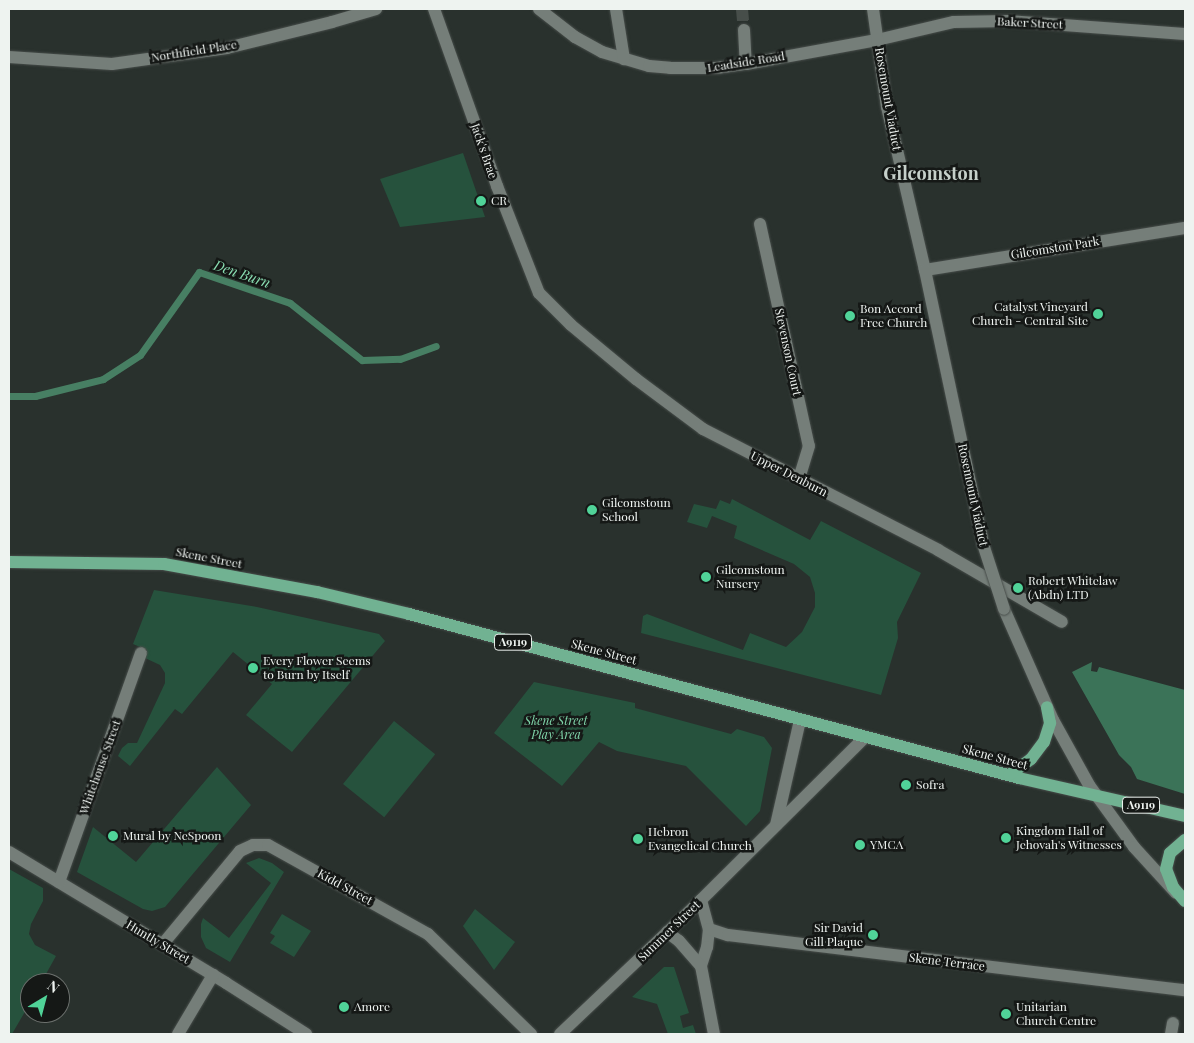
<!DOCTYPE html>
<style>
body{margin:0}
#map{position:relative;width:1194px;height:1043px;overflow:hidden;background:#29312d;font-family:"Playfair Display",serif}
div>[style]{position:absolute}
.green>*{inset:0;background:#26523d;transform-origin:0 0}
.forest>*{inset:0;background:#3b7358}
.stream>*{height:7px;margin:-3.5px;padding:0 3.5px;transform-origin:3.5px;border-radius:3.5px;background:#477f63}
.minor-tunnel>*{height:12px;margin-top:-6px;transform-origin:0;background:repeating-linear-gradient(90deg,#474e4a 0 12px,transparent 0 18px)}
.roads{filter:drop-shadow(0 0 1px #474d4a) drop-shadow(0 0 1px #474d4a)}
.minor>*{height:12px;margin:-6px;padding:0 6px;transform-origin:6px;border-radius:6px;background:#757e79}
.tertiary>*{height:12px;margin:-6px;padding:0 6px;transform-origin:6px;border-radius:6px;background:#757e79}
.primary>*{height:12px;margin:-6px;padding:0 6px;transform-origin:6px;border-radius:6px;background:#71b292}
.bridges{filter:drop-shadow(0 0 1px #474d4a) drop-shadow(0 0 1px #474d4a)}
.tertiary-bridge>*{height:12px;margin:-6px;padding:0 6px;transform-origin:6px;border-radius:6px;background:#757e79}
.dots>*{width:14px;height:14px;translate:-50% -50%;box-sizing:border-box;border:2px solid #151816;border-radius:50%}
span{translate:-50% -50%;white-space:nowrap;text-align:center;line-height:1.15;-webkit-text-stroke:5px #151816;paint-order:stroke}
.shield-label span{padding:1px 4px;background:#151816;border:1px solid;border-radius:4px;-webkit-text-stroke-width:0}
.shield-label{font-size:11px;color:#eef3f0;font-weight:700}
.street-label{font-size:12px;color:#eef3f0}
.poi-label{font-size:12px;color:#eef3f0}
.left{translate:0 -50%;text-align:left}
.right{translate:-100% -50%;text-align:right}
.park-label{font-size:12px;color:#81d7ab;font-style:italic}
.water-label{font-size:14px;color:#8be0b4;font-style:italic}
.district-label{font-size:18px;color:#c6d0ca;font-weight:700}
.frame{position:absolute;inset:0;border:10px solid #eef3f0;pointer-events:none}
.north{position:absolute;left:20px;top:973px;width:50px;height:50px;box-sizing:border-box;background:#151816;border:1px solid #6c706d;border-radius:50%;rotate:37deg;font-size:14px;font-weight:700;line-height:20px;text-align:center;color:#eef3f0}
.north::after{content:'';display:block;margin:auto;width:18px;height:22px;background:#50d398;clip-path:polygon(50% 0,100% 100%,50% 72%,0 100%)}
</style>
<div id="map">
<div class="green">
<i style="clip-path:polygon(463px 153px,485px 217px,400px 227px,380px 179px)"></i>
<i style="clip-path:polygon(732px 499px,810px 540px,821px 521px,921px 573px,897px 622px,898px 638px,881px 695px,641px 633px,643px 616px,647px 614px,743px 650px,750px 633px,786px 647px,802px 632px,815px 607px,815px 593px,810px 577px,794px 564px,734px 538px,737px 526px,712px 516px,707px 528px,687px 522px,694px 504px,716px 509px,720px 500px,730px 504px)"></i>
<i style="clip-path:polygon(154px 590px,257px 607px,379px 634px,385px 641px,292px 752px,246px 715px,272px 684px,233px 652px,182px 714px,175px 709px,130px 766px,118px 756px,122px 748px,128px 743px,137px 743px,165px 683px,165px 673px,160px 665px,145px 658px,147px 650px,133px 644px)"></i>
<i style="clip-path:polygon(534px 682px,635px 703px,635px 708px,731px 734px,737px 729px,764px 737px,772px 748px,760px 811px,746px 826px,686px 766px,617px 751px,599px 742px,562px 786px,494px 733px)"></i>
<i style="left:394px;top:721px;width:53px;height:81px;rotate:39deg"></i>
<i style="clip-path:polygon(217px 767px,251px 805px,165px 907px,152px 911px,143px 909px,77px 872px,93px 827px,136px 862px)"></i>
<i style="clip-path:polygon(259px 858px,272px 863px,284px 872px,230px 962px,206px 948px,201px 937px,201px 924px,203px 918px,229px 938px,271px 883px,246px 863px)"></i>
<i style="clip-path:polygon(9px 869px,43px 888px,43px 901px,31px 924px,29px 934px,35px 945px,56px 956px,41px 983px,30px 983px,30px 1003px,12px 1034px,9px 1034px)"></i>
<i style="clip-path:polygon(475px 909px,515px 942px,494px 970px,463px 926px)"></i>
<i style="clip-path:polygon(282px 914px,311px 931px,294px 957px,270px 943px,275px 936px,270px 933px)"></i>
<i style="clip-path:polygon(664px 967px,674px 967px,689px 1013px,680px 1016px,683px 1028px,693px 1025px,696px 1034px,668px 1034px,657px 1004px,632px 997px)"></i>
</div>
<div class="forest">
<i style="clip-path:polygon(1092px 662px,1091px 671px,1097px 672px,1099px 667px,1185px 690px,1185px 794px,1137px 779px,1131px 767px,1119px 755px,1072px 672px)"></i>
</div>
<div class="stream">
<i style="left:9px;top:396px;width:26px"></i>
<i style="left:35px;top:396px;width:70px;rotate:-14deg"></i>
<i style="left:103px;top:379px;width:44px;rotate:-33deg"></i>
<i style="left:140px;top:355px;width:102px;rotate:-54.6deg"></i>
<i style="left:199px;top:272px;width:96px;rotate:18.8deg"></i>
<i style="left:290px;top:303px;width:92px;rotate:38.4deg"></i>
<i style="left:362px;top:360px;width:38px;rotate:-2deg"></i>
<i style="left:400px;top:359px;width:38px;rotate:-20deg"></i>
</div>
<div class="minor-tunnel">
<i style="left:742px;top:9px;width:21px;rotate:85deg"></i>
</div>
<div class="roads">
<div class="minor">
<i style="left:434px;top:9px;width:188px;rotate:70.4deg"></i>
<i style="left:497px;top:186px;width:115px;rotate:68.6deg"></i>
<i style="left:539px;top:293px;width:45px;rotate:45deg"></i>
<i style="left:571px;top:325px;width:85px;rotate:39.7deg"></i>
<i style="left:636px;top:379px;width:84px;rotate:36.7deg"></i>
<i style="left:703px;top:429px;width:264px;rotate:27.2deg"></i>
<i style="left:938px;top:550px;width:143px;rotate:30.1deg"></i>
<i style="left:539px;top:9px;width:46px;rotate:37.9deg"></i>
<i style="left:575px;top:37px;width:31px;rotate:29deg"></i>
<i style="left:602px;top:52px;width:49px;rotate:16.6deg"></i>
<i style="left:649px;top:66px;width:21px;rotate:5deg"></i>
<i style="left:670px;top:68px;width:46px"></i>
<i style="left:716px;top:68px;width:30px;rotate:-8deg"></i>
<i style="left:746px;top:64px;width:133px;rotate:-10.4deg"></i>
<i style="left:877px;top:40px;width:79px;rotate:-13.2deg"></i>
<i style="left:954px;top:22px;width:54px;rotate:-1.1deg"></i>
<i style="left:1008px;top:21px;width:177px;rotate:4.2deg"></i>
<i style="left:616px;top:9px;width:51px;rotate:80.9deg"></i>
<i style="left:744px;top:30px;width:34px;rotate:87deg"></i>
<i style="left:9px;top:57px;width:103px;rotate:3.9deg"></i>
<i style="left:112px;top:64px;width:116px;rotate:-7.9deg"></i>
<i style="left:227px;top:48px;width:108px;rotate:-13.9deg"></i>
<i style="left:332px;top:22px;width:46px;rotate:-16.5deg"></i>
<i style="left:760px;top:224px;width:227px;rotate:77.6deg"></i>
<i style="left:809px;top:446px;width:34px;rotate:107deg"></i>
<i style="left:925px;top:270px;width:263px;rotate:-9.2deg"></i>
<i style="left:776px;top:825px;width:108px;rotate:-77.1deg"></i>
<i style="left:9px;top:852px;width:253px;rotate:31.1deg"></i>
<i style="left:226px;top:983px;width:95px;rotate:32.5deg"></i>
<i style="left:59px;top:882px;width:243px;rotate:-70.3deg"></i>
<i style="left:701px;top:900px;width:30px;rotate:75deg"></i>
<i style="left:709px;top:929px;width:18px;rotate:96deg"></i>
<i style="left:707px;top:947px;width:20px;rotate:108deg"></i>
<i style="left:701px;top:966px;width:69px;rotate:79.2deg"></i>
<i style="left:709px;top:929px;width:20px;rotate:18deg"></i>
<i style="left:728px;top:935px;width:460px;rotate:6.9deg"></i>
<i style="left:667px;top:932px;width:15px;rotate:37deg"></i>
<i style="left:679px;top:941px;width:33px;rotate:49deg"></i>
<i style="left:162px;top:945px;width:122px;rotate:-50.3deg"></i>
<i style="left:240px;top:851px;width:14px;rotate:-25deg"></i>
<i style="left:253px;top:845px;width:15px"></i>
<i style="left:268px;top:845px;width:183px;rotate:29.1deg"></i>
<i style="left:428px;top:934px;width:144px;rotate:44.2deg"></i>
<i style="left:178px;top:1034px;width:69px;rotate:-59.3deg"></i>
<i style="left:560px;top:1034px;width:195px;rotate:-43.5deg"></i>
<i style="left:701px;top:900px;width:231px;rotate:-44.8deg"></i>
<i style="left:1171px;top:1034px;width:11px;rotate:-80deg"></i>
</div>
<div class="tertiary">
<i style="left:873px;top:9px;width:99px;rotate:81.9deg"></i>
<i style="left:887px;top:107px;width:167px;rotate:76.9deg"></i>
<i style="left:925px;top:270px;width:280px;rotate:78deg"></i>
<i style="left:1004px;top:609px;width:121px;rotate:66.2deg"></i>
<i style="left:1053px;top:720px;width:74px;rotate:61deg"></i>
<i style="left:1089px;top:785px;width:77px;rotate:54deg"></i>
<i style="left:1134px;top:847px;width:62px;rotate:47.6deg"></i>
</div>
<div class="primary">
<i style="left:9px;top:562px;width:155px;rotate:0.7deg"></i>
<i style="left:164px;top:564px;width:156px;rotate:10.4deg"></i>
<i style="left:317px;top:592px;width:95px;rotate:13.4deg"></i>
<i style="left:409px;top:614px;width:632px;rotate:15.05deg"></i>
<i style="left:1019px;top:778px;width:170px;rotate:12.9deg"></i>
<i style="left:1009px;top:775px;width:27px;rotate:-36deg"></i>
<i style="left:1031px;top:759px;width:21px;rotate:-53deg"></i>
<i style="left:1044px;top:742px;width:20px;rotate:-72deg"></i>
<i style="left:1050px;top:723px;width:16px;rotate:-101deg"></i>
<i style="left:1185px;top:901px;width:18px;rotate:-131deg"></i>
<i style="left:1173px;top:887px;width:19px;rotate:-111deg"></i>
<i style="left:1166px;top:869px;width:16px;rotate:-76deg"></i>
<i style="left:1170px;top:853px;width:20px;rotate:-41deg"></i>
</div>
</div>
<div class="bridges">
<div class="tertiary-bridge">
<i style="left:983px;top:544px;width:68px;rotate:72.1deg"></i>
</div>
</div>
<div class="dots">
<i style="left:481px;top:201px;background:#50d398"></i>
<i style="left:1098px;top:314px;background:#50d398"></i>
<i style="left:850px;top:316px;background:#50d398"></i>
<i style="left:592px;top:510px;background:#50d398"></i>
<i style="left:706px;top:577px;background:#50d398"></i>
<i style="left:1018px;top:588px;background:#50d398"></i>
<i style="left:253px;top:668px;background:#50d398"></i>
<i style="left:906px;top:785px;background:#50d398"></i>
<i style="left:113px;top:836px;background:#50d398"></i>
<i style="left:1006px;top:838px;background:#50d398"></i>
<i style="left:638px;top:839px;background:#50d398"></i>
<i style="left:860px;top:845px;background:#50d398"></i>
<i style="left:873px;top:935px;background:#50d398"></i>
<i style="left:344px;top:1007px;background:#50d398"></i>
<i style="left:1006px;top:1014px;background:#50d398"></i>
</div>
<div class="shield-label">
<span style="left:513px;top:642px">A9119</span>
<span style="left:1141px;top:805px">A9119</span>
</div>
<div class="street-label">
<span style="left:1030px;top:23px;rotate:3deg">Baker Street</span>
<span style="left:194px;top:51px;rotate:-9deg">Northfield Place</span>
<span style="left:746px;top:62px;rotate:-9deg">Leadside Road</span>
<span style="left:888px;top:99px;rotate:80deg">Rosemount Viaduct</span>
<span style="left:484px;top:151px;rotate:71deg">Jack's Brae</span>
<span style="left:1055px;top:248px;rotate:-9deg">Gilcomston Park</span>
<span style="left:788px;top:352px;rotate:78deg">Stevenson Court</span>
<span style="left:789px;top:474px;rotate:27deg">Upper Denburn</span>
<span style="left:973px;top:495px;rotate:78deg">Rosemount Viaduct</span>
<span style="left:209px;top:558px;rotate:11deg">Skene Street</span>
<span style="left:604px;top:652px;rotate:15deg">Skene Street</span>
<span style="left:995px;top:757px;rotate:15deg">Skene Street</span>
<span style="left:100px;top:767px;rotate:-70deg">Whitehouse Street</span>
<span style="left:345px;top:887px;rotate:29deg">Kidd Street</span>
<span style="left:669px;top:931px;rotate:-44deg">Summer Street</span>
<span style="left:158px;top:942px;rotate:31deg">Huntly Street</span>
<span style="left:947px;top:962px;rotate:7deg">Skene Terrace</span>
</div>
<div class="poi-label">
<span class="left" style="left:491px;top:201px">CR</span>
<span class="right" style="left:1088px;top:314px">Catalyst Vineyard<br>Church - Central Site</span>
<span class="left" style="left:860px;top:316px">Bon Accord<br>Free Church</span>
<span class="left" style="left:602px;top:510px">Gilcomstoun<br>School</span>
<span class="left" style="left:716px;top:577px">Gilcomstoun<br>Nursery</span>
<span class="left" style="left:1028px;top:588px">Robert Whitelaw<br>(Abdn) LTD</span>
<span class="left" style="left:263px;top:668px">Every Flower Seems<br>to Burn by Itself</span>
<span class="left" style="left:916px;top:785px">Sofra</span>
<span class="left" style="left:1016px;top:838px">Kingdom Hall of<br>Jehovah's Witnesses</span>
<span class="left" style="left:648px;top:839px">Hebron<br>Evangelical Church</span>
<span class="left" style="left:123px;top:836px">Mural by NeSpoon</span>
<span class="left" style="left:870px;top:845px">YMCA</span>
<span class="right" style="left:863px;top:935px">Sir David<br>Gill Plaque</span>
<span class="left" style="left:354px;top:1007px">Amore</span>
<span class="left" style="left:1016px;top:1014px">Unitarian<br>Church Centre</span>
</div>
<div class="park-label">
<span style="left:556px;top:728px">Skene Street<br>Play Area</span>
</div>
<div class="water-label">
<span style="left:242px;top:274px;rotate:19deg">Den Burn</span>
</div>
<div class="district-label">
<span style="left:931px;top:173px">Gilcomston</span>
</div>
<div class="frame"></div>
<div class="north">N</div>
</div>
